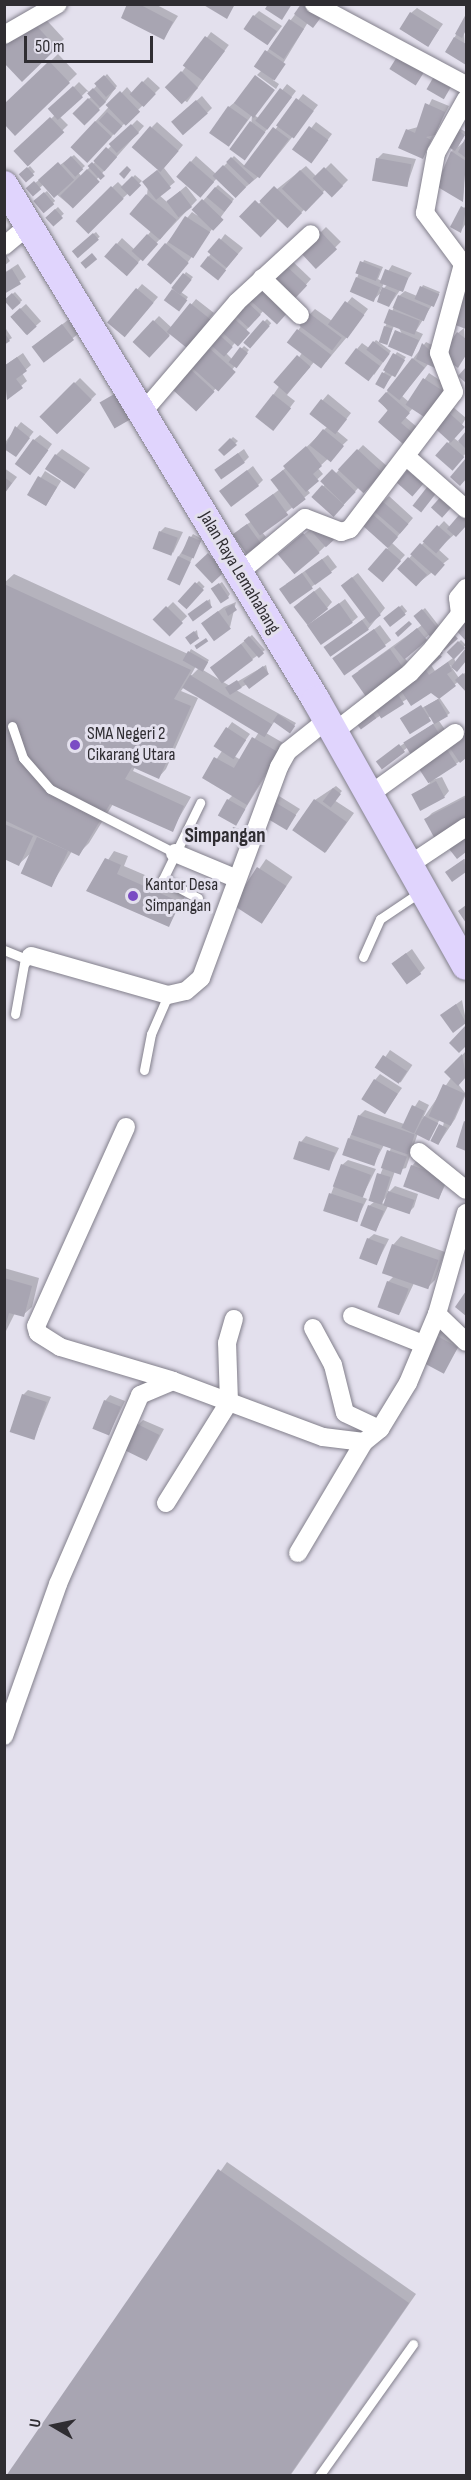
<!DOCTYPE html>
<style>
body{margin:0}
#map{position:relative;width:471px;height:2480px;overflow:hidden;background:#e3e0ed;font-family:"Sofia Sans Condensed",sans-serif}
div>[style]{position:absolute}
.shadow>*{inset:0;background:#0003;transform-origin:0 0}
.building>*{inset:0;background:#a8a5b2;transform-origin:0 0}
.roads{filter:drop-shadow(0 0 2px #827f8b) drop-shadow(0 0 2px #827f8b)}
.service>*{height:9px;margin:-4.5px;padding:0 4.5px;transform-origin:4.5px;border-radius:4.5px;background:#fff}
.minor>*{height:18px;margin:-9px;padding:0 9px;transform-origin:9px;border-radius:9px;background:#fff}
.primary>*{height:28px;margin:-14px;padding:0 14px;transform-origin:14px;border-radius:14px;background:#e0d4fd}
.dots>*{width:16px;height:16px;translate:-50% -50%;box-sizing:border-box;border:3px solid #e3e0ed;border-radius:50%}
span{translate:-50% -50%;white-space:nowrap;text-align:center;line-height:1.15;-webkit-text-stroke:6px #e3e0ed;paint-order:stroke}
.street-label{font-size:18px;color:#2f2d32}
.poi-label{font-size:18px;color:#2f2d32}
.left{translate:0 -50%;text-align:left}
.quarter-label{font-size:21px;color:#2f2d32;font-weight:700}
.frame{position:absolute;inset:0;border:6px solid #2f2d32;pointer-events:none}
.north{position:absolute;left:24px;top:2396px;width:60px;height:60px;-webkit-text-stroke:4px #e3e0ed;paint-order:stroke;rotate:279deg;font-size:16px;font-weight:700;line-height:24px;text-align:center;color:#2f2d32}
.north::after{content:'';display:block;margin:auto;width:21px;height:27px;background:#2f2d32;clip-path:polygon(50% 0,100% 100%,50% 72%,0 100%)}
.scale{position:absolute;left:24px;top:36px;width:129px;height:27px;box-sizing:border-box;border:3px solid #2f2d32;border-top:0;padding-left:8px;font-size:18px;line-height:21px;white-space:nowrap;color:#2f2d32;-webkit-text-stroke:4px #e3e0ed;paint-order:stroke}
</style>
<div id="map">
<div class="shadow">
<i style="clip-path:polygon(129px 4px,155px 4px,178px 16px,164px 38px)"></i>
<i style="clip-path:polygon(303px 4px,319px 4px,273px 80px,279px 84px,276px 89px,257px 75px,262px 70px,256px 66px)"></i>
<i style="clip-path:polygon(417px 8px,443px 24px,429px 44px,411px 13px)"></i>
<i style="clip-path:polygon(259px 11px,282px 26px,268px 44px,254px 16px)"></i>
<i style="clip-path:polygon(40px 13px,64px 39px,22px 79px)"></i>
<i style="clip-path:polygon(466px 17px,464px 34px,466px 63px,447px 51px)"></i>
<i style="left:211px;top:32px;width:22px;height:71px;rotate:36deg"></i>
<i style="clip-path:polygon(58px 54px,77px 74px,15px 134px,4px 106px)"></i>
<i style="clip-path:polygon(107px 74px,117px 86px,104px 104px,84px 123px,74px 113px,92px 96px,87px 91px,60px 117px,68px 125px,27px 165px,16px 152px,55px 115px,51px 110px,79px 82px,90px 93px)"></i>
<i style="clip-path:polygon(148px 77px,160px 88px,87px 161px,72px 147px,127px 87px,132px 93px)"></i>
<i style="clip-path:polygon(287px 84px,296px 91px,249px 153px,252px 115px,229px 146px,229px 107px,235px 102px,260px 119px)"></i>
<i style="clip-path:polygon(303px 94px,318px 105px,265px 171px,235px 196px,217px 178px,206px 191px,178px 177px,196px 156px,216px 174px,234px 156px,246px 167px)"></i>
<i style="clip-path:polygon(202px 96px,212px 108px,207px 113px,179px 116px)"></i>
<i style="clip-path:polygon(432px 99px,449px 106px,423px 157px,407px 130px,418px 127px)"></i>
<i style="clip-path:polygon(137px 120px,144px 126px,72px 207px,44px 184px,33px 194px,28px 188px,74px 155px,85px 166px,78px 172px,81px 176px)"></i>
<i style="clip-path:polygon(157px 122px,183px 145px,164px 168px,175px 182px,159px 195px,167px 202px,186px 186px,197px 200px,126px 275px,106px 257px,122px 238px,135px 250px,152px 230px,147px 195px,149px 177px,159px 169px,152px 127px)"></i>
<i style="clip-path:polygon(316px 122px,332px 134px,315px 157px,294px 150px)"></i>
<i style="clip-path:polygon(457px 127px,466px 132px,458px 147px,466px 140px,463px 201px,452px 152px)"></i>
<i style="clip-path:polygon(383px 153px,416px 159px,407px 185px,377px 159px)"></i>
<i style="clip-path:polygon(331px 163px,348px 180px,332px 196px,326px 189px,287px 226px,279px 218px,262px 235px,242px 217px,306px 166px,317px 177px)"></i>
<i style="clip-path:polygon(30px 166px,35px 172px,25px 180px,21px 174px)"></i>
<i style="clip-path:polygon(135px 175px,142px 181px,123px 198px,76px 220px,118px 182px,123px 187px)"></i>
<i style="clip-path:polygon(218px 185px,234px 199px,177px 277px,166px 244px,192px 212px,198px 216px,194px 210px)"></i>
<i style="left:47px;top:191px;width:13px;height:16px;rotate:51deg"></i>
<i style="clip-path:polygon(466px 205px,466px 223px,461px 231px,452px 226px)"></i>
<i style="left:58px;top:207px;width:9px;height:16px;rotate:49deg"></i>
<i style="left:326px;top:227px;width:21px;height:34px;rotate:45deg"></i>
<i style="left:96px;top:232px;width:6px;height:30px;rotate:51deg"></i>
<i style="clip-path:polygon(225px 234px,243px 248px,220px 276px,202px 266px)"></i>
<i style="clip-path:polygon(4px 252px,10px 261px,4px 266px)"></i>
<i style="clip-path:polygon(289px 258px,311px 279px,293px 299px,284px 264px)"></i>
<i style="clip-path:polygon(evenodd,364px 260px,383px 267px,378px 279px,382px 281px,392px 265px,412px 273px,389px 306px,383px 291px,373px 300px,357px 278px,364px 260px,384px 283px,388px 284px,380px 292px,384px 283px)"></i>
<i style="clip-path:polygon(18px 264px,26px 277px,4px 292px,4px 273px)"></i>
<i style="clip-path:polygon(186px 272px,193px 277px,181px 292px,188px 297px,181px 307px,173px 290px)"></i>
<i style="clip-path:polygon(142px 284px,158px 297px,130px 330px,109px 323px)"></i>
<i style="clip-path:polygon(423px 285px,440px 292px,416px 331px,423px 334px,412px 355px,399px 328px,394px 326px,386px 343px,385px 327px,399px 296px,405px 291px,417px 296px)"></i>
<i style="clip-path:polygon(466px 287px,466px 327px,452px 322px)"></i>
<i style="left:15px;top:292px;width:11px;height:12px;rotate:49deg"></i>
<i style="clip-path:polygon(251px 295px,264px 310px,226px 353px,232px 359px,244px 346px,249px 350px,197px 410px,190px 369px)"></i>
<i style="clip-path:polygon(352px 297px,368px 309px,352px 331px,326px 362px,314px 362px,287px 395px,295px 401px,278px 423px,258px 417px,302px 353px,289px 343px,310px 314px,315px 309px,332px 321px)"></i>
<i style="clip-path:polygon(196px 299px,214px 313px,192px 340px,171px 333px,149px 356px,134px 342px,159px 316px,172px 328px)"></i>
<i style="left:26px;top:304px;width:23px;height:20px;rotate:49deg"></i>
<i style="left:267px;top:319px;width:6px;height:32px;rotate:45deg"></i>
<i style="clip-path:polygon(68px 320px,79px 333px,45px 361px,39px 342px)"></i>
<i style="clip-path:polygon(4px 326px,12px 338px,4px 343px)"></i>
<i style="clip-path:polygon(464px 328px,466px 355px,458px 366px,458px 333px)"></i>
<i style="clip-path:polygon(376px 340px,391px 351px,374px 375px,357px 349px,362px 343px,369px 348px)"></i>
<i style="clip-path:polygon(426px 342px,432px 345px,429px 363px,402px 396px,409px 402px,429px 373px,447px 385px,430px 411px,413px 408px,405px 417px,417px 427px,408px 437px,380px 401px)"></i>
<i style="clip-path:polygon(397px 352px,406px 357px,385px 385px,384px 373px)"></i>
<i style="clip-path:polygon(23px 353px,31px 365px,22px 373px,27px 381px,7px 398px,4px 366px)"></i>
<i style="left:80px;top:378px;width:23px;height:54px;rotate:45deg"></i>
<i style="clip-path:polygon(328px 394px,351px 413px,337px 431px,348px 440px,318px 468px,323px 474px,307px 489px,310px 493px,262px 532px,266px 537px,260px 542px,240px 529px,252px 521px,252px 510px,280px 489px,278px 475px,328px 426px,311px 414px)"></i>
<i style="clip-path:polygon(453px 407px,466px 418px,454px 438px,459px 442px,466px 433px,466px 453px,452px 469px,437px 455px,451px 440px,436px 426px)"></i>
<i style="left:21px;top:422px;width:16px;height:27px;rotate:38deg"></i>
<i style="clip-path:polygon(40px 435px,52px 444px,35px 468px,34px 440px)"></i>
<i style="clip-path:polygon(233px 437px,238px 441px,224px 454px,220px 450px)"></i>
<i style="clip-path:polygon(363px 445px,388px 467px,370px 486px,359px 487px,339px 510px,313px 497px)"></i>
<i style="clip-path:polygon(62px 449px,90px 468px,75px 487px,56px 455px)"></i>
<i style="clip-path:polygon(244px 449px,249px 457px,244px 462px,222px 465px)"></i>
<i style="clip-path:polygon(253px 466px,263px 480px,258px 485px,227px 486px)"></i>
<i style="clip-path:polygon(4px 468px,17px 477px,4px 494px)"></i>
<i style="left:45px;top:471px;width:19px;height:29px;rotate:32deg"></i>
<i style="clip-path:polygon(389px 496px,413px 518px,392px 543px,405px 555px,387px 575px,369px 569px,389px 547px,361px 522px)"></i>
<i style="clip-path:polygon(466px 509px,466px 524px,438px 549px,449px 559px,417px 584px,399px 569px,444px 521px,450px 527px)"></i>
<i style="clip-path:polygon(321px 521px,335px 537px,319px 552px,285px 549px)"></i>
<i style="clip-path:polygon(165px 527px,183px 532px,173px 553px,160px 532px)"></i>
<i style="clip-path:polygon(193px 534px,202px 539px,179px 584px,179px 556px)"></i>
<i style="clip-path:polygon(328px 555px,337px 567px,291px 603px,286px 584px)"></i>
<i style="clip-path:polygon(358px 573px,385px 608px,368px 629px,326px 648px,367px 616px,349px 580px)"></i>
<i style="clip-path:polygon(evenodd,14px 574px,188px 654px,191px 649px,209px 660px,203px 670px,230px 686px,266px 665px,268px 673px,236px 690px,296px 723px,292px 729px,275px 721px,266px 733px,285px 744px,236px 824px,228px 800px,233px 795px,204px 778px,222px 751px,215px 746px,232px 722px,250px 734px,234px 756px,241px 760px,259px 732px,184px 687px,181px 691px,198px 698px,166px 769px,158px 778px,135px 767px,133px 771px,191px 797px,172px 830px,113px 804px,89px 843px,78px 854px,72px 851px,51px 886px,32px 852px,19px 864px,4px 858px,4px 583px,14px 574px,196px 666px,199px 668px,192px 675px,191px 675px,196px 666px)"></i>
<i style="left:199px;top:581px;width:8px;height:28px;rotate:45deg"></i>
<i style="clip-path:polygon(222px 582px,230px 594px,228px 597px,215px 587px)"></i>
<i style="clip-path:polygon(320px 587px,332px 602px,327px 608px,300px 602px)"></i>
<i style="clip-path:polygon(210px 599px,211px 606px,193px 611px)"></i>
<i style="clip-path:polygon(345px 599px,358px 617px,352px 622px,316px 621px)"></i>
<i style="left:173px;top:602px;width:20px;height:25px;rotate:45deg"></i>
<i style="clip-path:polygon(236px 602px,230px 627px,208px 619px,224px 607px)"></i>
<i style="left:402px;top:605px;width:8px;height:21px;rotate:50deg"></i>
<i style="clip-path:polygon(425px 608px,439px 626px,404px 657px,410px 665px,405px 670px,358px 671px,422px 625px,415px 617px)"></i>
<i style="left:380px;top:625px;width:19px;height:57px;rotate:54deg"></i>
<i style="clip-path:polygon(197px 630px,198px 637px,189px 636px)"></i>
<i style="clip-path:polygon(252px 635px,265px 650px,222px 681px,217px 663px)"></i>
<i style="clip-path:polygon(461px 640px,466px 645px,453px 656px,456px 663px,466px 650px,466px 659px,457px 670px,450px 665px,459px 678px,466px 672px,466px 690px,459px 681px,439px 697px,450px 713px,439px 721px,446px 731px,408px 747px,383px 767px,381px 759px,436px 722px,433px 717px,402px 719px,440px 698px,434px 690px,407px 699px,362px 727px,371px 705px,378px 710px,430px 666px,439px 649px,443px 653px,431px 665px,435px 671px,453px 658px,448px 652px)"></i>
<i style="clip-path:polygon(466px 732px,466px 757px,432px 780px,442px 777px,449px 791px,444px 797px,414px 795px,430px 783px,420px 767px)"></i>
<i style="clip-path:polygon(336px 786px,342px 791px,334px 800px,354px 813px,326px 852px,315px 800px)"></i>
<i style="clip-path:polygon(466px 795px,466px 820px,426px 819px,432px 813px)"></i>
<i style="clip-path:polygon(279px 796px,300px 809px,286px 828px,274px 802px)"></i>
<i style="clip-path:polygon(114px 851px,128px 856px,124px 866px,187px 893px,169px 925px,88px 890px)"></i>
<i style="clip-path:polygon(466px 858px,466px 870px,453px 880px,449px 870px)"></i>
<i style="left:266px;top:859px;width:32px;height:55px;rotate:34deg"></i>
<i style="clip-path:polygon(412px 949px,425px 968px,420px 973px,393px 963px)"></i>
<i style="clip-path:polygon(462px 1000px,466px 1021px,453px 1031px,448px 1010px)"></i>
<i style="left:390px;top:1050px;width:27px;height:21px;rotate:34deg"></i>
<i style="clip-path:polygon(evenodd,466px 1051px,466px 1075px,458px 1084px,466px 1094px,455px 1119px,439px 1143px,444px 1122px,440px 1119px,429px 1139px,418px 1133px,406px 1168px,395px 1171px,387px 1194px,395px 1186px,418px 1194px,414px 1207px,408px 1213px,388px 1206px,376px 1230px,369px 1206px,374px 1202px,367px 1199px,356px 1221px,331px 1194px,342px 1165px,348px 1160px,376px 1169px,362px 1197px,370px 1200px,391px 1148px,384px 1145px,373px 1165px,349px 1139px,359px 1116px,365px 1110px,404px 1124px,419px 1100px,429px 1105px,422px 1120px,451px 1078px,446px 1072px,466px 1051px,388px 1195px,385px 1204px,381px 1203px,388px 1195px)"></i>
<i style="clip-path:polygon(380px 1074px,402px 1088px,385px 1112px,375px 1080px)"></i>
<i style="clip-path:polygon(306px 1136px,339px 1148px,328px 1170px,301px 1142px)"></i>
<i style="clip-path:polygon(417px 1160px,451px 1173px,439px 1198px,412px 1166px)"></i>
<i style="clip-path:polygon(374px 1234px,389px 1239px,377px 1263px,368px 1239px)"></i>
<i style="clip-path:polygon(401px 1236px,445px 1252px,435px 1280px,427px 1288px,414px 1283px,400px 1313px,388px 1282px,394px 1276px,393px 1245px)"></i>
<i style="clip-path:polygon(4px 1268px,39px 1278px,32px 1307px,23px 1315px,15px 1313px,4px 1335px)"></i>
<i style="clip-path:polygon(442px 1330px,462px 1341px,443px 1372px,436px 1336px)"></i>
<i style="clip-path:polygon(28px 1390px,51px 1397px,34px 1438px,23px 1395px)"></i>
<i style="clip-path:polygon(110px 1395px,125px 1401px,109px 1434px,105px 1401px)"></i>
<i style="clip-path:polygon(143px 1420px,164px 1429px,148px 1459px,138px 1425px)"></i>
<i style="clip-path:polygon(227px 2162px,416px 2294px,290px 2476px,7px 2476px)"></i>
</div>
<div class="building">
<i style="clip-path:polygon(127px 4px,139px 4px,173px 22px,164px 40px,121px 18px)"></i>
<i style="clip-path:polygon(202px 4px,235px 4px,227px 19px)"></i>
<i style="clip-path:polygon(268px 4px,292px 4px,282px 20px,265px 9px)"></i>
<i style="clip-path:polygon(301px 4px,322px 16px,313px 28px,294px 14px)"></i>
<i style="left:410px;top:12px;width:34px;height:20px;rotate:32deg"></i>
<i style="clip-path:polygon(466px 14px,466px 30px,462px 38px,455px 34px)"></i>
<i style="left:253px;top:15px;width:29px;height:17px;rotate:34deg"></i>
<i style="left:289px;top:19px;width:18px;height:36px;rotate:34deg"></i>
<i style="clip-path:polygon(31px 20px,57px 48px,22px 82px,4px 63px,4px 45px)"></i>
<i style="left:205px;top:36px;width:25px;height:37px;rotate:37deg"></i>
<i style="clip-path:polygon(454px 37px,466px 44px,466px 65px,445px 52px)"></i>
<i style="left:265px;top:50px;width:25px;height:20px;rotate:34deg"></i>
<i style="left:400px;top:52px;width:31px;height:20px;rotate:32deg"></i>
<i style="clip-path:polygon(49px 61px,70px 83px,15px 136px,4px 124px,4px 104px)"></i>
<i style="left:181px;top:71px;width:24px;height:23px;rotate:45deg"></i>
<i style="left:437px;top:71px;width:20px;height:21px;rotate:30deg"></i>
<i style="left:104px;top:75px;width:18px;height:13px;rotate:49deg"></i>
<i style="left:255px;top:75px;width:25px;height:35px;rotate:37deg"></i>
<i style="left:142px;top:81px;width:19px;height:18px;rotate:43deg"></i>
<i style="left:73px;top:86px;width:15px;height:34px;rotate:48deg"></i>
<i style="left:93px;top:88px;width:19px;height:8px;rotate:47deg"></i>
<i style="left:280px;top:88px;width:15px;height:41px;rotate:37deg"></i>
<i style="left:120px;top:91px;width:29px;height:20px;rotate:46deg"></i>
<i style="left:88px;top:98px;width:17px;height:22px;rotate:45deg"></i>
<i style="left:296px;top:98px;width:22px;height:34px;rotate:36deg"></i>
<i style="left:196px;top:100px;width:18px;height:33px;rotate:49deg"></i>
<i style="clip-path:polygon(425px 103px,445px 112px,435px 135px,426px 137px,431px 140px,423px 159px,398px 148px,406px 129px,415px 133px)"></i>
<i style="left:228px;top:106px;width:24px;height:33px;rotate:35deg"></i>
<i style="left:107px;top:112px;width:21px;height:12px;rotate:43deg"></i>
<i style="left:50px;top:117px;width:21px;height:50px;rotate:47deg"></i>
<i style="left:95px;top:121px;width:23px;height:36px;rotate:43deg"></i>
<i style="left:250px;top:121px;width:19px;height:35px;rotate:36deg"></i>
<i style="left:131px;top:124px;width:12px;height:30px;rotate:48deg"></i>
<i style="left:150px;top:126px;width:38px;height:28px;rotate:41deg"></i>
<i style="left:309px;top:126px;width:24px;height:29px;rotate:36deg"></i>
<i style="left:273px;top:127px;width:20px;height:49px;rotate:37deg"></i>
<i style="left:454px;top:128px;width:13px;height:19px;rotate:32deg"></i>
<i style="clip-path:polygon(466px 137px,466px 158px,458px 152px)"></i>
<i style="left:106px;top:147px;width:15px;height:19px;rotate:42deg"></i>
<i style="clip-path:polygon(451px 151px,466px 161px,463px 202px,436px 186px)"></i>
<i style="left:71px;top:156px;width:18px;height:11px;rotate:47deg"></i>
<i style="left:231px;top:157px;width:32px;height:7px;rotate:44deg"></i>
<i style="left:376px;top:158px;width:36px;height:23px;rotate:10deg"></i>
<i style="left:190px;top:161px;width:32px;height:21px;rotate:41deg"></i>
<i style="left:58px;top:162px;width:24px;height:27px;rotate:48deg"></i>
<i style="left:92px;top:162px;width:19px;height:6px;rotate:47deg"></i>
<i style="left:223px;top:165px;width:32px;height:15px;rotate:44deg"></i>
<i style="clip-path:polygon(127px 166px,131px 170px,124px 179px,119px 174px)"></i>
<i style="left:27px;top:167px;width:11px;height:11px;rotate:49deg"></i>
<i style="left:324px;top:167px;width:27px;height:16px;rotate:45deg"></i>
<i style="left:87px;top:169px;width:18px;height:38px;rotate:45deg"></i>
<i style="left:157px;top:170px;width:23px;height:19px;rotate:52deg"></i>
<i style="left:300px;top:170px;width:33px;height:26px;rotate:44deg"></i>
<i style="left:132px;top:176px;width:13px;height:16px;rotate:45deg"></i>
<i style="left:34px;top:181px;width:11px;height:11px;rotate:49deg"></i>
<i style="left:111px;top:186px;width:18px;height:50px;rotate:45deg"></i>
<i style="left:274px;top:186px;width:39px;height:21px;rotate:44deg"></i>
<i style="left:215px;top:187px;width:23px;height:13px;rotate:40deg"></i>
<i style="left:180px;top:191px;width:20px;height:17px;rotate:53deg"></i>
<i style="left:44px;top:192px;width:16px;height:14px;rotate:50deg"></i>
<i style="left:146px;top:194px;width:40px;height:26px;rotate:40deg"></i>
<i style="left:202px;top:199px;width:30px;height:15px;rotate:44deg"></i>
<i style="left:255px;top:200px;width:30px;height:23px;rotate:44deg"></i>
<i style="clip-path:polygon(461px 206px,466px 209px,461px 233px,450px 227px)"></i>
<i style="left:55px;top:209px;width:12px;height:13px;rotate:48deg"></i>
<i style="left:185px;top:216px;width:30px;height:31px;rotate:33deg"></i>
<i style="left:320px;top:231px;width:25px;height:29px;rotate:47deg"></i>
<i style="left:93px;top:233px;width:9px;height:28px;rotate:49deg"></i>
<i style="left:147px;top:234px;width:15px;height:23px;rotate:42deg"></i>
<i style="left:219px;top:238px;width:25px;height:18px;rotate:40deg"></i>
<i style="left:116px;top:243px;width:30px;height:18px;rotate:41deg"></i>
<i style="left:165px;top:243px;width:31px;height:28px;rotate:40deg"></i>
<i style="left:92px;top:253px;width:8px;height:15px;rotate:50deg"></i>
<i style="left:208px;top:256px;width:23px;height:13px;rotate:38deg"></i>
<i style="left:360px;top:261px;width:22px;height:13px;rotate:21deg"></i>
<i style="left:283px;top:263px;width:33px;height:22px;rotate:43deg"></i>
<i style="clip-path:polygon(12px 269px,21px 284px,4px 294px,4px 273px)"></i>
<i style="left:385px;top:269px;width:25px;height:15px;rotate:21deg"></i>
<i style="left:183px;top:273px;width:11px;height:19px;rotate:38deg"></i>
<i style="left:356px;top:277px;width:26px;height:16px;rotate:23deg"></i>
<i style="left:260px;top:285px;width:39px;height:18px;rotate:42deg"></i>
<i style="left:420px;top:286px;width:21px;height:14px;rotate:23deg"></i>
<i style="clip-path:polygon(382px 287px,396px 293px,389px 307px,377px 302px)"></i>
<i style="left:136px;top:288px;width:23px;height:45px;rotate:40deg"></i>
<i style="left:172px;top:289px;width:19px;height:14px;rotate:36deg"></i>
<i style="clip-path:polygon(462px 289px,466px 291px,466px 329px,450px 323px)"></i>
<i style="left:12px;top:293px;width:13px;height:11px;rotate:48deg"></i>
<i style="left:398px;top:295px;width:34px;height:14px;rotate:23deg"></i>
<i style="left:244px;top:299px;width:23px;height:18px;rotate:43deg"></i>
<i style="left:345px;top:301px;width:24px;height:29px;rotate:36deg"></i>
<i style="left:190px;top:303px;width:26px;height:37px;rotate:39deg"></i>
<i style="left:20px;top:308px;width:25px;height:13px;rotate:48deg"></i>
<i style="left:389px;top:309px;width:33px;height:15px;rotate:21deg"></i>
<i style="left:309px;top:313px;width:41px;height:16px;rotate:37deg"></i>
<i style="left:230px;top:315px;width:27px;height:18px;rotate:42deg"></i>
<i style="left:153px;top:320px;width:23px;height:30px;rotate:43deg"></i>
<i style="left:263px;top:320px;width:9px;height:30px;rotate:41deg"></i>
<i style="left:62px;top:324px;width:20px;height:38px;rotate:53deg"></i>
<i style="left:384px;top:326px;width:9px;height:17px;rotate:18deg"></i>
<i style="left:297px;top:329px;width:43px;height:17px;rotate:37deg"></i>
<i style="left:395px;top:330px;width:26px;height:18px;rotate:23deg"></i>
<i style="left:215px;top:331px;width:24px;height:13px;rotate:42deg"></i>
<i style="clip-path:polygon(4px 332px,10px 341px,4px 345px)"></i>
<i style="clip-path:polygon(457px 332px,466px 339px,466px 355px,458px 368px,441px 356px)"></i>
<i style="left:373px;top:341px;width:21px;height:11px;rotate:37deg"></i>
<i style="clip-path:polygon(422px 343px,439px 359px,435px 368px,416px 359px)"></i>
<i style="left:240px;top:347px;width:10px;height:19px;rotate:37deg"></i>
<i style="left:209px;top:348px;width:36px;height:26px;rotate:42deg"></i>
<i style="left:356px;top:348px;width:30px;height:19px;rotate:37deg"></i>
<i style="left:393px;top:353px;width:14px;height:20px;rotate:30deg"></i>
<i style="left:297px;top:355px;width:18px;height:36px;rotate:41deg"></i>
<i style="clip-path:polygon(17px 357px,27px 371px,16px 379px,23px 388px,7px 400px,4px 366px)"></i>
<i style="left:412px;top:358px;width:16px;height:41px;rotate:38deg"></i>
<i style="clip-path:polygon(466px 367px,466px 383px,458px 376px)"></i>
<i style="left:189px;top:368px;width:35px;height:27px;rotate:43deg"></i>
<i style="left:382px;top:372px;width:10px;height:14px;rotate:29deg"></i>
<i style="left:423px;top:378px;width:24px;height:32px;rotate:33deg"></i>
<i style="left:74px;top:382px;width:25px;height:49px;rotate:45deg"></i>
<i style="clip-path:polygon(386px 392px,410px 413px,401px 423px,413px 433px,403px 444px,378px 422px,388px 410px,378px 401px)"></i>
<i style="left:116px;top:393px;width:30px;height:19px;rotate:60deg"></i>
<i style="left:273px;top:394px;width:23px;height:29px;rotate:38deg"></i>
<i style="left:321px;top:399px;width:33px;height:19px;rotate:38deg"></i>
<i style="left:447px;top:411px;width:24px;height:21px;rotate:42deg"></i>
<i style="clip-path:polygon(15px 426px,30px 438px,16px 457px,4px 449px)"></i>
<i style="left:323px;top:429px;width:27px;height:21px;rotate:39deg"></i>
<i style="clip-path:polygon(466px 431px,466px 449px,458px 441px)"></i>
<i style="clip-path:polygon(230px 438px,237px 445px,224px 456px,218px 450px)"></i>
<i style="left:33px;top:439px;width:19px;height:31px;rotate:36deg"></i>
<i style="left:447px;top:442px;width:23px;height:18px;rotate:41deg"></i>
<i style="clip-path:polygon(306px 446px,322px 466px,313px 474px,319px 481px,306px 492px,283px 466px)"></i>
<i style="left:357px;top:449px;width:35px;height:28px;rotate:43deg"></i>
<i style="left:238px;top:453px;width:12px;height:29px;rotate:55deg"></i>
<i style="left:55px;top:454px;width:36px;height:18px;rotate:34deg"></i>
<i style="clip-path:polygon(466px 458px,466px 479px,460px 486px,450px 477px)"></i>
<i style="left:411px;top:466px;width:21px;height:22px;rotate:41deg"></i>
<i style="left:332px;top:469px;width:33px;height:17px;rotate:44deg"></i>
<i style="left:247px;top:470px;width:20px;height:35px;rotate:53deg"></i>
<i style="left:283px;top:470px;width:37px;height:16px;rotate:52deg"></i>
<i style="left:38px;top:476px;width:22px;height:22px;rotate:30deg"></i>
<i style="clip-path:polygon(4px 477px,12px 483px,4px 494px)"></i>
<i style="left:431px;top:482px;width:11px;height:30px;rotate:38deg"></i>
<i style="left:322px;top:485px;width:30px;height:16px;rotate:42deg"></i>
<i style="left:445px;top:492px;width:15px;height:21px;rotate:42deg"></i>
<i style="left:273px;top:494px;width:26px;height:35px;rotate:54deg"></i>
<i style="left:382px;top:501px;width:35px;height:13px;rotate:41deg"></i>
<i style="clip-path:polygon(465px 508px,466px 526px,456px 537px,447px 529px)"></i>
<i style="left:369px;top:511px;width:39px;height:15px;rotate:42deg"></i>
<i style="left:318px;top:522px;width:24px;height:11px;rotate:48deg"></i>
<i style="left:247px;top:524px;width:24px;height:18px;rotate:54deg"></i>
<i style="left:437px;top:525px;width:18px;height:22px;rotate:41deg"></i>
<i style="left:159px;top:531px;width:20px;height:19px;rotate:20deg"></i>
<i style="left:303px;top:533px;width:26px;height:33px;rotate:50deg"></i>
<i style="left:189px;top:536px;width:13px;height:19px;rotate:23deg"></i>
<i style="left:420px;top:543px;width:33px;height:15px;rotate:41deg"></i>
<i style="left:386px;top:548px;width:20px;height:28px;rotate:41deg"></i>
<i style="left:208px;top:553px;width:25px;height:18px;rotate:47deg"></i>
<i style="left:178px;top:556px;width:14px;height:26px;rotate:25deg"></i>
<i style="left:408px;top:557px;width:26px;height:16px;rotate:43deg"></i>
<i style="left:322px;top:559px;width:17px;height:21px;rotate:54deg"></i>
<i style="left:302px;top:573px;width:19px;height:28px;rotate:55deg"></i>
<i style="left:352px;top:577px;width:48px;height:14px;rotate:53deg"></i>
<i style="left:195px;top:582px;width:12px;height:26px;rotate:42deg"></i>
<i style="left:219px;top:583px;width:18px;height:10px;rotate:56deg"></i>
<i style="clip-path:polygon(4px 584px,191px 670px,174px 699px,191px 706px,159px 779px,132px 767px,125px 779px,184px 806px,173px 832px,110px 804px,79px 856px,4px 820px)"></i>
<i style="left:314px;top:591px;width:23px;height:26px;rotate:52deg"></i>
<i style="left:207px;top:600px;width:9px;height:24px;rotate:54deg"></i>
<i style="left:339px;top:603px;width:24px;height:39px;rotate:55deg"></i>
<i style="clip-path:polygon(233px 604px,237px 610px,228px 616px,225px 609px)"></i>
<i style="left:166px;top:606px;width:24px;height:19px;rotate:45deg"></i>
<i style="left:399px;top:606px;width:11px;height:20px;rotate:52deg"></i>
<i style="left:422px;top:609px;width:26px;height:11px;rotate:51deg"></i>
<i style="left:218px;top:611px;width:22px;height:21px;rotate:54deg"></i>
<i style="clip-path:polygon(466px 618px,466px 641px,453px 627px)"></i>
<i style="left:362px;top:620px;width:12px;height:47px;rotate:55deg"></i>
<i style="clip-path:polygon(409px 621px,412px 624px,398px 637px,395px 633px)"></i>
<i style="left:417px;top:628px;width:16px;height:30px;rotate:50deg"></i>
<i style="left:374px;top:629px;width:21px;height:51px;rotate:55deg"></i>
<i style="left:194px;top:631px;width:9px;height:11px;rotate:54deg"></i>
<i style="left:452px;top:632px;width:9px;height:18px;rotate:49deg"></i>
<i style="left:249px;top:636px;width:23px;height:7px;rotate:49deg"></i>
<i style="left:206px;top:638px;width:4px;height:14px;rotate:56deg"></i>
<i style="left:458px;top:641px;width:10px;height:16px;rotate:45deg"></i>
<i style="left:241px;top:644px;width:20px;height:39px;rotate:53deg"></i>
<i style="left:390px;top:649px;width:28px;height:47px;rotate:55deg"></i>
<i style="clip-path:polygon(465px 649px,466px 661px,457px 672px,451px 667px)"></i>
<i style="left:436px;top:650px;width:9px;height:17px;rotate:49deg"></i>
<i style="left:188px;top:651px;width:23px;height:11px;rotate:29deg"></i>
<i style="clip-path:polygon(448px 662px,452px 671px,447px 674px,456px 686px,439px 699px,431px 693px,411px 706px,400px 689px,425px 669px,429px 675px)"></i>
<i style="left:263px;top:666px;width:10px;height:25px;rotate:53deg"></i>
<i style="clip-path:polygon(463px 673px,466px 677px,466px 692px,455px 680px)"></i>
<i style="left:190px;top:675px;width:96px;height:15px;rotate:31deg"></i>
<i style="left:237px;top:680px;width:9px;height:14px;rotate:58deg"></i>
<i style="left:394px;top:688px;width:19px;height:27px;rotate:58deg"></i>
<i style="left:438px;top:699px;width:20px;height:16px;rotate:60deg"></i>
<i style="left:421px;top:705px;width:19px;height:25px;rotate:58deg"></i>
<i style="left:368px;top:707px;width:14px;height:19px;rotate:54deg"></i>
<i style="left:278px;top:714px;width:21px;height:9px;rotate:35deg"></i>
<i style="left:433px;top:724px;width:15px;height:35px;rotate:58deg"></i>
<i style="left:226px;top:727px;width:24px;height:23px;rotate:33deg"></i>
<i style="clip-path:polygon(466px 732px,466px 758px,460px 763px,448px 745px)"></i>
<i style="clip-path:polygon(252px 737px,278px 752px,247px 805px,202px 778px,214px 757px,234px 768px)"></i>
<i style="left:399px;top:744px;width:10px;height:29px;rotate:53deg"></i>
<i style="left:446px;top:748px;width:20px;height:34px;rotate:57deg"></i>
<i style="left:436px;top:781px;width:19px;height:28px;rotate:62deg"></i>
<i style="left:333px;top:788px;width:10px;height:17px;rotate:37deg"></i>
<i style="clip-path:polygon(466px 797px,466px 822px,435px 839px,424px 819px)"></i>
<i style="left:227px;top:799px;width:21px;height:19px;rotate:29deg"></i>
<i style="left:314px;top:799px;width:40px;height:38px;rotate:35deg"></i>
<i style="left:273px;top:801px;width:27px;height:18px;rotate:31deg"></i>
<i style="clip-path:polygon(4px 824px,33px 836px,19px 866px,4px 859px)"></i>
<i style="left:233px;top:827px;width:6px;height:12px;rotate:18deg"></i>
<i style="clip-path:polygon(466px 829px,466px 852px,457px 859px,446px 845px)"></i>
<i style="left:37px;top:837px;width:34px;height:40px;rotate:24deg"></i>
<i style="clip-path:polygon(105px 858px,121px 865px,117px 874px,180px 902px,169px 927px,86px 891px)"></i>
<i style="clip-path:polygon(464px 859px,466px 872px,452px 882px,445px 872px)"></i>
<i style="left:257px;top:867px;width:35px;height:45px;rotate:33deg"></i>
<i style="clip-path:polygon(466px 905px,466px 923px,458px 911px)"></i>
<i style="left:406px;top:953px;width:26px;height:18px;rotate:54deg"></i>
<i style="clip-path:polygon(456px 1004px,466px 1023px,453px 1033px,440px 1015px)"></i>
<i style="clip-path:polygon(466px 1025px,466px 1046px,459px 1053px,449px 1043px)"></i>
<i style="clip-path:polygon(462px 1054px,466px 1077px,458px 1086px,444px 1072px)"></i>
<i style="left:383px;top:1055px;width:29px;height:15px;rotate:34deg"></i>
<i style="left:374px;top:1079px;width:28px;height:24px;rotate:32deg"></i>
<i style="left:443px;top:1084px;width:24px;height:35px;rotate:24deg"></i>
<i style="left:412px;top:1105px;width:14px;height:25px;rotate:25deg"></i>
<i style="left:358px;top:1115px;width:60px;height:21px;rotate:19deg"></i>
<i style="left:424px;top:1116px;width:16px;height:20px;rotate:27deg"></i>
<i style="clip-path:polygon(464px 1121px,466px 1122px,466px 1151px,456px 1147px)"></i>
<i style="left:439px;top:1124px;width:9px;height:19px;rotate:27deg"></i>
<i style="left:348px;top:1138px;width:34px;height:18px;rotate:19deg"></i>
<i style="left:299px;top:1141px;width:38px;height:19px;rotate:18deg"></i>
<i style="left:387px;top:1150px;width:21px;height:19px;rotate:19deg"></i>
<i style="left:341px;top:1164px;width:32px;height:24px;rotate:20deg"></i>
<i style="left:411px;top:1165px;width:38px;height:23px;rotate:20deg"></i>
<i style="left:377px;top:1173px;width:14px;height:29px;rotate:17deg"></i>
<i style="left:388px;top:1191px;width:28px;height:15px;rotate:19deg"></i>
<i style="left:329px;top:1193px;width:36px;height:19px;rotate:18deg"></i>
<i style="left:368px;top:1205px;width:17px;height:22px;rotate:21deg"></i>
<i style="left:367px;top:1238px;width:19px;height:22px;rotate:21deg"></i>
<i style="left:392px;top:1244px;width:49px;height:31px;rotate:19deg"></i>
<i style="clip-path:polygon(4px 1278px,32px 1286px,24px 1317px,9px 1313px,5px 1328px)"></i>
<i style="left:387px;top:1281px;width:23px;height:28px;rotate:20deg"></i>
<i style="clip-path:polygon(466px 1291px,466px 1316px,455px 1307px)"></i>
<i style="left:435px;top:1335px;width:26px;height:30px;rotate:28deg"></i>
<i style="left:22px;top:1394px;width:26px;height:40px;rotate:18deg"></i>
<i style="left:104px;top:1400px;width:18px;height:31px;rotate:22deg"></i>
<i style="left:137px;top:1424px;width:25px;height:29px;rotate:26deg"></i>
<i style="clip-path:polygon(218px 2169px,409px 2303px,289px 2476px,6px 2476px)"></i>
</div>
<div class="roads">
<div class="service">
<i style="left:12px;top:726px;width:34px;rotate:71deg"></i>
<i style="left:23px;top:758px;width:41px;rotate:48.9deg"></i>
<i style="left:50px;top:789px;width:140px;rotate:27.1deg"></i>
<i style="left:198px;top:898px;width:40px;rotate:-152deg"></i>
<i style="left:163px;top:879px;width:85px;rotate:-64deg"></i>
<i style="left:4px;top:950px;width:24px;rotate:22deg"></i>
<i style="left:363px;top:957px;width:42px;rotate:-65.9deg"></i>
<i style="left:380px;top:919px;width:48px;rotate:-34deg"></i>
<i style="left:15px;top:1014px;width:51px;rotate:-79.8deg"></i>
<i style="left:24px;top:964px;width:11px;rotate:-49deg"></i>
<i style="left:144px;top:1070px;width:37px;rotate:-79deg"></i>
<i style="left:151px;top:1034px;width:43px;rotate:-66.4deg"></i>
<i style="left:319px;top:2476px;width:162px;rotate:-54.5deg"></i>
</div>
<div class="minor">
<i style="left:314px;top:4px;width:172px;rotate:28.1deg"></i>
<i style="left:4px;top:35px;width:62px;rotate:-29.9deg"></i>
<i style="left:4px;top:246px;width:33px;rotate:-40deg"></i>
<i style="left:262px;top:278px;width:53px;rotate:44.2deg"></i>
<i style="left:142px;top:413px;width:146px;rotate:-49.4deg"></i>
<i style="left:237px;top:302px;width:100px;rotate:-42.6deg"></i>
<i style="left:409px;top:459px;width:76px;rotate:41.3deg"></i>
<i style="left:239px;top:573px;width:86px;rotate:-39.8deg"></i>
<i style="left:305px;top:518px;width:39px;rotate:21deg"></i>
<i style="left:341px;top:532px;width:9px;rotate:-18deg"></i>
<i style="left:350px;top:529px;width:172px;rotate:-52.8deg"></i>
<i style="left:454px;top:392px;width:42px;rotate:-111deg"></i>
<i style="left:439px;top:353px;width:92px;rotate:-74.9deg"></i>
<i style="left:463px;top:264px;width:64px;rotate:-126.7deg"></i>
<i style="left:425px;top:213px;width:61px;rotate:-79.6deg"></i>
<i style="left:436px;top:153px;width:62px;rotate:-60.9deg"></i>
<i style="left:334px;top:732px;width:96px;rotate:-37.8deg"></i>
<i style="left:410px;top:673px;width:34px;rotate:-47deg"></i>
<i style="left:433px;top:648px;width:43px;rotate:-51.5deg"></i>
<i style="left:460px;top:614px;width:16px;rotate:-97deg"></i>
<i style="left:458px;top:598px;width:13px;rotate:-51deg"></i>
<i style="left:369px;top:795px;width:106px;rotate:-35.8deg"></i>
<i style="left:175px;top:853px;width:65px;rotate:22.6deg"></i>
<i style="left:409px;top:865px;width:69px;rotate:-33.7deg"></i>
<i style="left:31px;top:956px;width:142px;rotate:15.9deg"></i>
<i style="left:168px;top:995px;width:18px;rotate:-13deg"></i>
<i style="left:186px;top:991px;width:20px;rotate:-41deg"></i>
<i style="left:201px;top:978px;width:225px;rotate:-69.7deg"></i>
<i style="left:279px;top:767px;width:18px;rotate:-61deg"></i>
<i style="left:288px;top:751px;width:50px;rotate:-38.5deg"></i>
<i style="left:126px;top:1127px;width:218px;rotate:114.3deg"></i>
<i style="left:36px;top:1326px;width:7px;rotate:74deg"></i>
<i style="left:38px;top:1333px;width:26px;rotate:32deg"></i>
<i style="left:60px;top:1347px;width:116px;rotate:16.6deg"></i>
<i style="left:419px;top:1152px;width:60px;rotate:39deg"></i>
<i style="left:437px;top:1314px;width:40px;rotate:44deg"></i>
<i style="left:352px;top:1316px;width:76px;rotate:21.5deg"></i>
<i style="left:313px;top:1328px;width:42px;rotate:61.6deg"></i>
<i style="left:333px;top:1365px;width:49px;rotate:76deg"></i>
<i style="left:345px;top:1413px;width:38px;rotate:25deg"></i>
<i style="left:166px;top:1503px;width:119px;rotate:-58deg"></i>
<i style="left:229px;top:1402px;width:59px;rotate:-91.9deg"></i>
<i style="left:227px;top:1343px;width:25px;rotate:-74deg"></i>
<i style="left:298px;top:1553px;width:129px;rotate:-59.3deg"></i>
<i style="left:4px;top:1736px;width:161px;rotate:-70.4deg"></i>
<i style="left:58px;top:1584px;width:206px;rotate:-66.5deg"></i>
<i style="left:140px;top:1395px;width:36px;rotate:-23deg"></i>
<i style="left:173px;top:1381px;width:160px;rotate:20.5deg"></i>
<i style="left:323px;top:1437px;width:41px;rotate:7deg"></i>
<i style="left:364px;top:1442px;width:21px;rotate:-39deg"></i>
<i style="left:380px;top:1429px;width:54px;rotate:-58.7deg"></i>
<i style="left:408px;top:1383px;width:75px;rotate:-67.2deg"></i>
<i style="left:437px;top:1314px;width:105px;rotate:-74deg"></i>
</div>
<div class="primary">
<i style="left:4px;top:185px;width:602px;rotate:58.79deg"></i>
<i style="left:316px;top:700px;width:305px;rotate:60.6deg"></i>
</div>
</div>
<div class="dots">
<i style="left:75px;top:745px;background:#7a4cc4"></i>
<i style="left:133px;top:896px;background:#7a4cc4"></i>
</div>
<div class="street-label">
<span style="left:239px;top:573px;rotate:59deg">Jalan Raya Lemahabang</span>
</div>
<div class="poi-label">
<span class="left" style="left:87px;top:745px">SMA Negeri 2<br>Cikarang Utara</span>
<span class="left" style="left:145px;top:896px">Kantor Desa<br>Simpangan</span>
</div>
<div class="quarter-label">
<span style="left:225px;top:836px">Simpangan</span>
</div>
<div class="frame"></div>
<div class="north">U</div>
<div class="scale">50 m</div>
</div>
